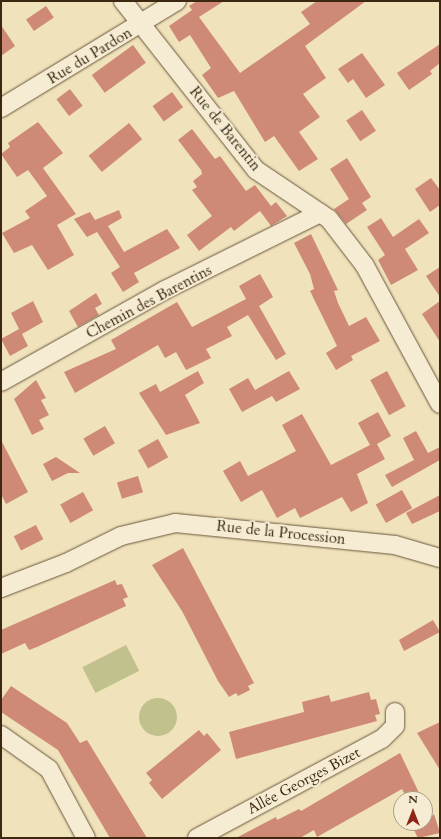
<!DOCTYPE html>
<meta charset="utf-8">
<style>
body{margin:0}
#map{position:relative;width:441px;height:839px;overflow:hidden;background:#f0e2bb;font-family:Cardo,serif}
div>[style]{position:absolute}
.green>*{inset:0;background:#c0c18c;transform-origin:0 0}
.round{border-radius:50%}
.building>*{inset:0;background:#ce8a77;transform-origin:0 0}
.roads{filter:drop-shadow(0 0 1px #69563c) drop-shadow(0 0 1px #69563c)}
.minor>*{height:18px;margin:-9px;padding:0 9px;transform-origin:9px;border-radius:9px;background:#f5ecd3}
span{translate:-50% -50%;white-space:nowrap;text-align:center;line-height:1.15;-webkit-text-stroke:4px #f5ecd3;paint-order:stroke}
.street-label{font-size:15px;color:#3c2711}
.frame{position:absolute;inset:0;border:2px solid #3c2711;pointer-events:none}
.north{position:absolute;left:393px;top:791px;width:40px;height:40px;box-sizing:border-box;background:#f5ecd3;border:1px solid #ab9d85;border-radius:50%;rotate:0deg;font-size:11px;font-weight:700;line-height:16px;text-align:center;color:#3c2711}
.north::after{content:'';display:block;margin:auto;width:14px;height:18px;background:#8f2418;clip-path:polygon(50% 0,100% 100%,50% 72%,0 100%)}
</style>
<div id="map">
<div class="green">
<i style="left:126px;top:645px;width:29px;height:49px;rotate:63deg"></i>
<i class="round" style="left:139px;top:698px;width:38px;height:38px"></i>
</div>
<div class="building">
<i style="clip-path:polygon(197px 1px,224px 1px,199px 17px,240px 73px,310px 24px,301px 12px,317px 1px,366px 1px,305px 46px,326px 78px,303px 94px,320px 117px,299px 132px,318px 159px,299px 171px,274px 136px,265px 142px,234px 91px,218px 98px,202px 75px,211px 68px,190px 35px,179px 42px,169px 26px,192px 10px,189px 6px)"></i>
<i style="left:46px;top:6px;width:14px;height:24px;rotate:56deg"></i>
<i style="clip-path:polygon(1px 25px,15px 46px,1px 56px)"></i>
<i style="clip-path:polygon(440px 44px,440px 63px,430px 71px,432px 74px,409px 90px,397px 73px)"></i>
<i style="left:133px;top:45px;width:22px;height:51px;rotate:54deg"></i>
<i style="clip-path:polygon(362px 53px,385px 85px,366px 98px,353px 79px,348px 83px,338px 69px)"></i>
<i style="left:70px;top:89px;width:21px;height:17px;rotate:53deg"></i>
<i style="left:172px;top:92px;width:19px;height:24px;rotate:54deg"></i>
<i style="left:362px;top:110px;width:25px;height:19px;rotate:56deg"></i>
<i style="clip-path:polygon(38px 122px,63px 153px,43px 168px,76px 214px,57px 225px,74px 255px,48px 270px,32px 245px,14px 253px,2px 233px,30px 218px,25px 211px,47px 196px,28px 170px,17px 177px,1px 154px,10px 147px,8px 143px)"></i>
<i style="left:129px;top:123px;width:21px;height:52px;rotate:51deg"></i>
<i style="clip-path:polygon(192px 129px,215px 159px,220px 156px,246px 191px,255px 185px,271px 206px,276px 202px,287px 216px,271px 226px,260px 211px,234px 231px,231px 227px,199px 251px,187px 235px,212px 216px,192px 190px,197px 187px,193px 181px,202px 174px,201px 170px,178px 140px)"></i>
<i style="clip-path:polygon(347px 158px,371px 197px,362px 203px,367px 210px,346px 224px,334px 209px,349px 199px,330px 169px)"></i>
<i style="clip-path:polygon(431px 178px,440px 190px,440px 205px,430px 212px,415px 189px)"></i>
<i style="clip-path:polygon(119px 210px,122px 218px,108px 226px,124px 252px,167px 229px,180px 248px,134px 273px,139px 282px,123px 292px,111px 273px,120px 267px,97px 232px,87px 237px,74px 219px,90px 212px,95px 220px)"></i>
<i style="clip-path:polygon(381px 218px,393px 237px,419px 219px,429px 233px,405px 249px,418px 270px,391px 285px,378px 260px,385px 255px,367px 227px)"></i>
<i style="clip-path:polygon(311px 234px,338px 290px,334px 291px,338px 303px,349px 326px,366px 317px,380px 341px,351px 356px,353px 360px,336px 370px,326px 353px,337px 346px,310px 291px,314px 289px,310px 274px,294px 243px)"></i>
<i style="clip-path:polygon(440px 267px,440px 297px,426px 276px)"></i>
<i style="clip-path:polygon(260px 274px,273px 297px,259px 306px,286px 354px,276px 360px,248px 315px,227px 327px,232px 336px,206px 349px,211px 358px,186px 370px,176px 352px,165px 358px,158px 345px,75px 393px,64px 372px,116px 349px,111px 340px,177px 302px,192px 327px,246px 299px,239px 286px)"></i>
<i style="clip-path:polygon(96px 293px,102px 304px,95px 308px,99px 315px,78px 327px,69px 311px)"></i>
<i style="clip-path:polygon(33px 301px,43px 322px,22px 334px,28px 346px,10px 356px,1px 339px,19px 329px,11px 313px)"></i>
<i style="clip-path:polygon(440px 301px,440px 342px,422px 314px)"></i>
<i style="clip-path:polygon(198px 371px,204px 383px,185px 395px,200px 423px,166px 435px,139px 393px,156px 384px,160px 392px)"></i>
<i style="clip-path:polygon(289px 371px,300px 389px,276px 402px,272px 396px,242px 412px,229px 389px,248px 378px,255px 390px)"></i>
<i style="left:387px;top:371px;width:40px;height:19px;rotate:62deg"></i>
<i style="clip-path:polygon(36px 380px,46px 398px,41px 400px,49px 415px,39px 420px,44px 429px,32px 435px,14px 399px)"></i>
<i style="clip-path:polygon(378px 412px,391px 436px,377px 444px,385px 459px,357px 474px,368px 503px,351px 512px,342px 497px,300px 518px,295px 508px,277px 518px,262px 490px,241px 502px,223px 471px,240px 461px,248px 476px,296px 451px,282px 425px,302px 414px,331px 465px,370px 445px,358px 423px)"></i>
<i style="left:105px;top:426px;width:20px;height:25px;rotate:60deg"></i>
<i style="clip-path:polygon(416px 431px,428px 453px,440px 447px,440px 460px,392px 487px,385px 475px,414px 460px,403px 438px)"></i>
<i style="left:158px;top:439px;width:21px;height:23px;rotate:61deg"></i>
<i style="clip-path:polygon(1px 440px,28px 492px,6px 504px,1px 494px)"></i>
<i style="clip-path:polygon(56px 457px,80px 473px,68px 473px,52px 481px,43px 464px)"></i>
<i style="left:138px;top:476px;width:17px;height:22px;rotate:73deg"></i>
<i style="left:402px;top:490px;width:21px;height:30px;rotate:61deg"></i>
<i style="left:83px;top:492px;width:21px;height:26px;rotate:61deg"></i>
<i style="clip-path:polygon(440px 495px,440px 511px,412px 524px,406px 513px)"></i>
<i style="left:36px;top:525px;width:16px;height:25px;rotate:63deg"></i>
<i style="clip-path:polygon(183px 548px,254px 683px,248px 686px,250px 690px,238px 696px,236px 693px,229px 697px,218px 681px,182px 611px,152px 565px)"></i>
<i style="clip-path:polygon(115px 580px,117px 585px,122px 584px,128px 597px,123px 599px,126px 606px,37px 647px,29px 650px,25px 643px,1px 654px,1px 630px)"></i>
<i style="clip-path:polygon(433px 620px,440px 632px,404px 651px,399px 640px)"></i>
<i style="clip-path:polygon(11px 686px,67px 723px,80px 743px,87px 740px,147px 838px,110px 838px,58px 750px,1px 712px,1px 700px)"></i>
<i style="clip-path:polygon(369px 692px,371px 700px,376px 699px,380px 714px,375px 715px,377px 721px,236px 759px,229px 732px,304px 712px,302px 702px,329px 695px,331px 702px)"></i>
<i style="clip-path:polygon(440px 722px,440px 770px,417px 733px)"></i>
<i style="clip-path:polygon(199px 730px,204px 736px,207px 733px,221px 750px,162px 799px,149px 783px,152px 780px,146px 773px)"></i>
<i style="clip-path:polygon(400px 753px,422px 799px,407px 799px,402px 789px,317px 837px,314px 830px,300px 838px,236px 838px,276px 817px,277px 820px,299px 809px,301px 811px)"></i>
<i style="clip-path:polygon(434px 814px,440px 833px,418px 838px,412px 826px,425px 823px)"></i>
</div>
<div class="roads">
<div class="minor">
<i style="left:123px;top:1px;width:215px;rotate:51.8deg"></i>
<i style="left:256px;top:170px;width:88px;rotate:33.9deg"></i>
<i style="left:329px;top:219px;width:59px;rotate:52.5deg"></i>
<i style="left:365px;top:266px;width:157px;rotate:61.5deg"></i>
<i style="left:1px;top:108px;width:206px;rotate:-31.3deg"></i>
<i style="left:1px;top:382px;width:188px;rotate:-29.3deg"></i>
<i style="left:165px;top:290px;width:173px;rotate:-26.4deg"></i>
<i style="left:1px;top:588px;width:70px;rotate:-21deg"></i>
<i style="left:66px;top:563px;width:61px;rotate:-26.1deg"></i>
<i style="left:121px;top:536px;width:56px;rotate:-13.5deg"></i>
<i style="left:175px;top:523px;width:221px;rotate:5.7deg"></i>
<i style="left:395px;top:545px;width:47px;rotate:16.1deg"></i>
<i style="left:1px;top:735px;width:59px;rotate:35.3deg"></i>
<i style="left:49px;top:769px;width:78px;rotate:61.8deg"></i>
<i style="left:197px;top:838px;width:210px;rotate:-28.2deg"></i>
<i style="left:382px;top:739px;width:18px;rotate:-45deg"></i>
<i style="left:395px;top:726px;width:14px;rotate:-90deg"></i>
</div>
</div>
<div class="street-label">
<span style="left:90px;top:56px;rotate:-31deg">Rue du Pardon</span>
<span style="left:225px;top:129px;rotate:51deg">Rue de Barentin</span>
<span style="left:149px;top:302px;rotate:-28deg">Chemin des Barentins</span>
<span style="left:281px;top:533px;rotate:6deg">Rue de la Procession</span>
<span style="left:304px;top:781px;rotate:-28deg">Allée Georges Bizet</span>
</div>
<div class="frame"></div>
<div class="north">N</div>
</div>
